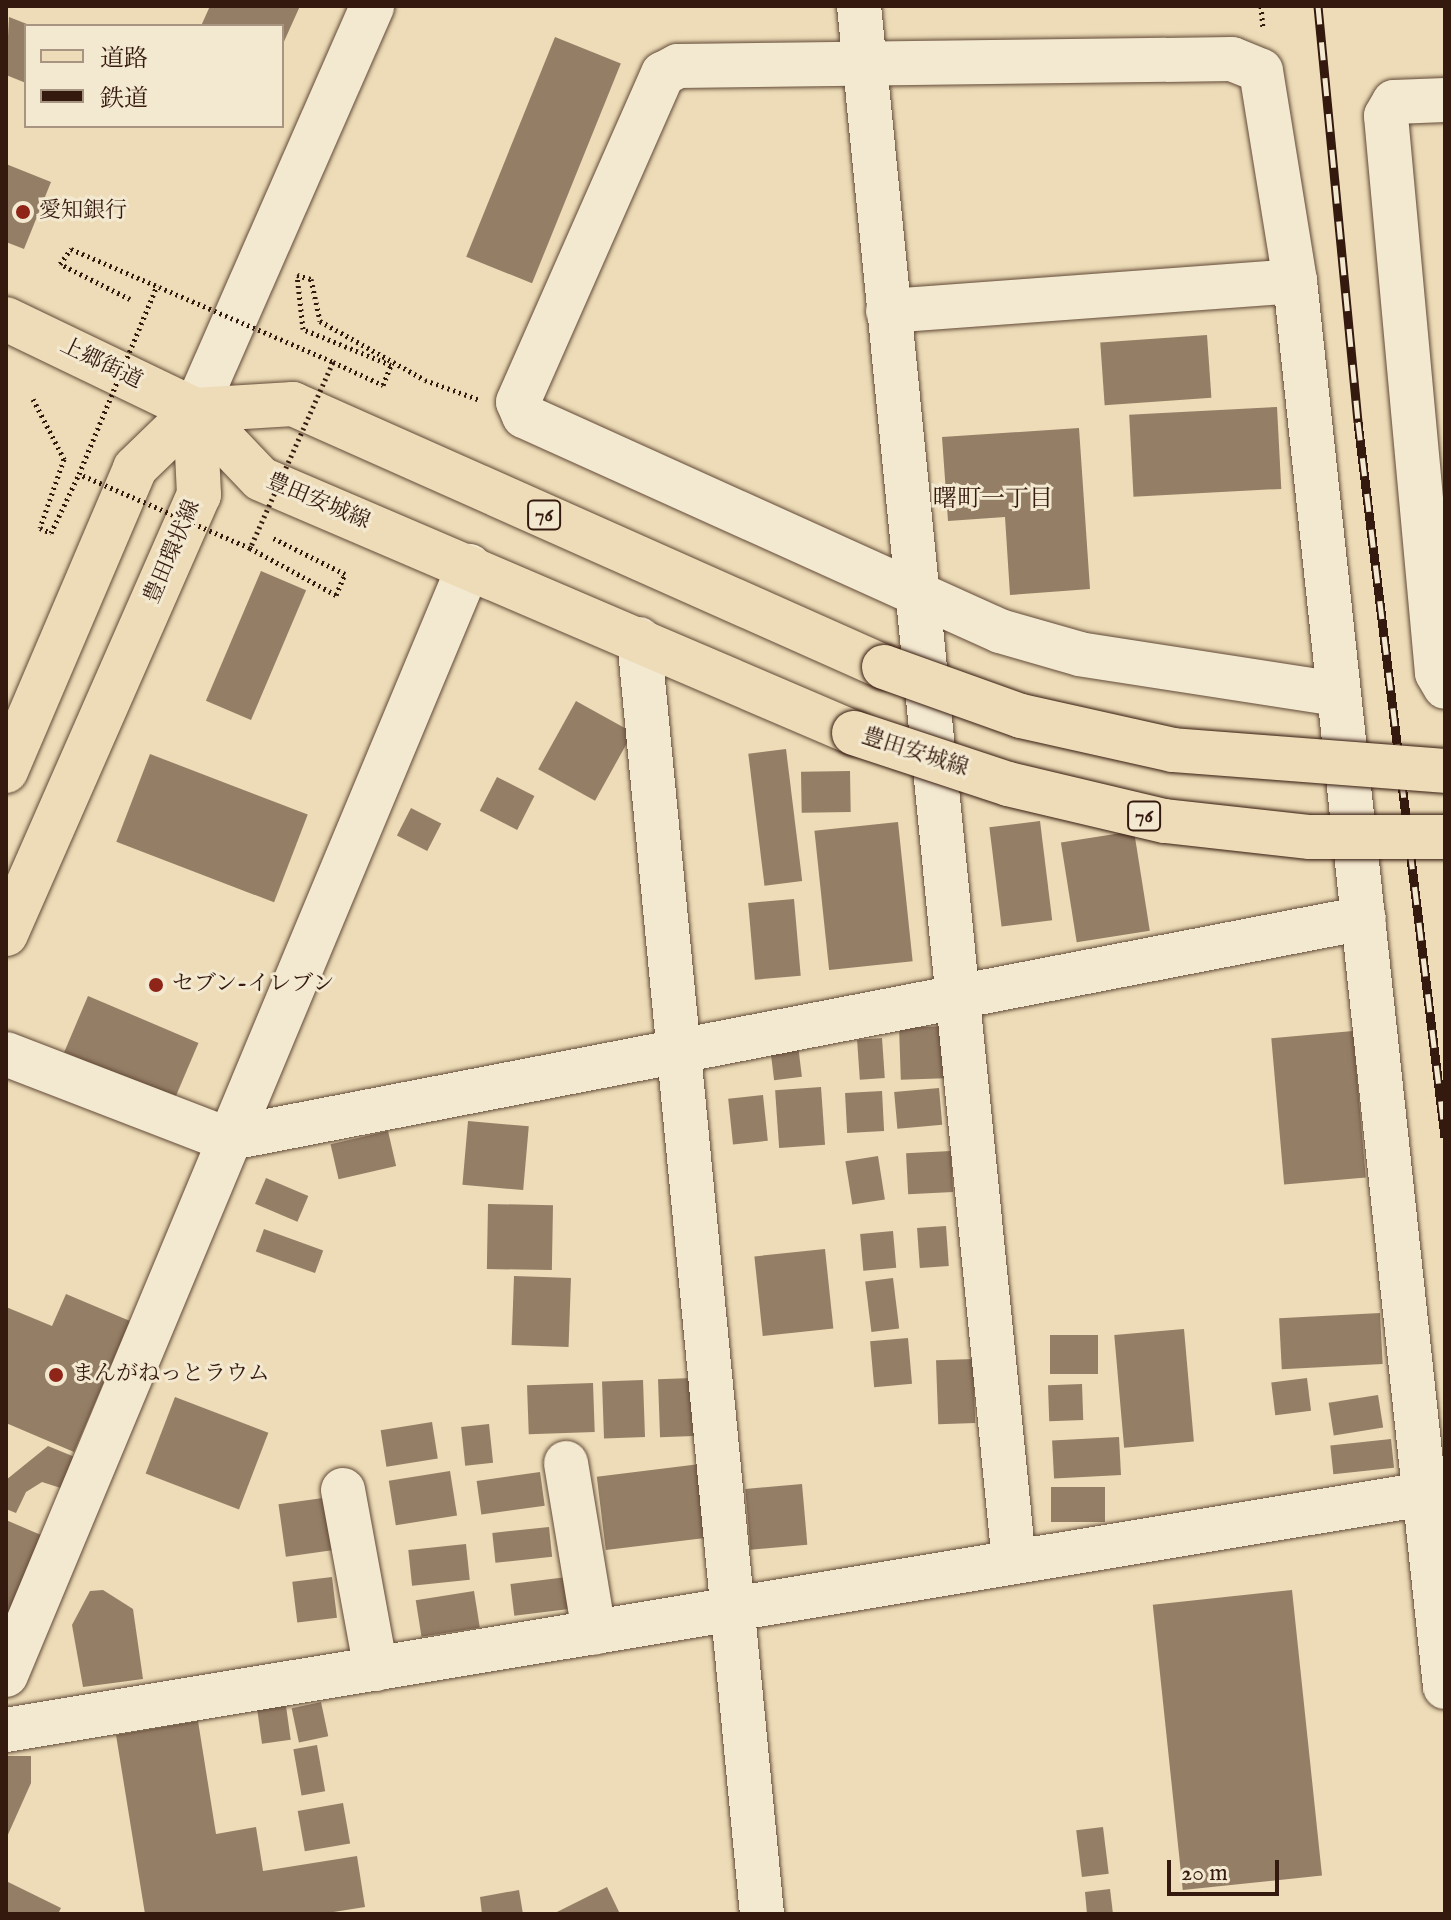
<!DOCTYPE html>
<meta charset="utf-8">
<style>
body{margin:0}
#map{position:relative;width:1451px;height:1920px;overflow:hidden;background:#eddcb7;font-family:"IM FELL English","Noto Serif JP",serif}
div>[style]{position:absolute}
.building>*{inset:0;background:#947e66;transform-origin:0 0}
.path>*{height:5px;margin-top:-2.5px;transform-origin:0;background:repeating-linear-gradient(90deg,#34190e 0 2px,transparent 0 6px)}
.roads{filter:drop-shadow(0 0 2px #624a38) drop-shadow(0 0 2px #624a38)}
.minor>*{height:44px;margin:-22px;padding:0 22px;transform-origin:22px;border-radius:22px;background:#f3e8d0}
.major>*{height:44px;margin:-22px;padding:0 22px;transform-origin:22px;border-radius:22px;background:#eddcb7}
.rail>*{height:9px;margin-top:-4.5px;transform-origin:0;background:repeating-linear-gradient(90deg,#f3e8d0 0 18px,#34190e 0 36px);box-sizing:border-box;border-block:2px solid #34190e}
.path-bridge>*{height:5px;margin-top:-2.5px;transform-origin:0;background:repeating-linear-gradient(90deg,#34190e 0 2px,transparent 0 6px)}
.bridges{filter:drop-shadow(0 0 2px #34190e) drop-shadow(0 0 2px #34190e)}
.major-bridge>*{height:44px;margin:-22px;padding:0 22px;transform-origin:22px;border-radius:22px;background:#eddcb7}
.dots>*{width:22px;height:22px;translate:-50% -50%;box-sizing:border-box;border:4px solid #f3e8d0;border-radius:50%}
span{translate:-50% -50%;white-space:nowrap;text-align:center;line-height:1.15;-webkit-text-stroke:6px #f3e8d0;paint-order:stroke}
.shield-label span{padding:2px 6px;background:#f3e8d0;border:2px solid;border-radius:6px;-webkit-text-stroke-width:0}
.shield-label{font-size:20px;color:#34190e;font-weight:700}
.poi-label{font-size:22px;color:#34190e}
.left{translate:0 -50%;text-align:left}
.street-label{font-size:22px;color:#34190e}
.neighbourhood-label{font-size:24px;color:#34190e}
.frame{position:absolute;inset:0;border:8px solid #34190e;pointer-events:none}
.legend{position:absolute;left:24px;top:24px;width:260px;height:104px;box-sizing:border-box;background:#f3e8d0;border:2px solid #a79582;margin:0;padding:10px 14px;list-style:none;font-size:24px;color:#34190e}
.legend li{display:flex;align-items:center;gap:16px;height:40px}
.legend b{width:40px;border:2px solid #a79582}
.scale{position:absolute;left:1167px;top:1860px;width:112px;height:36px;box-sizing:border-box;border:4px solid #34190e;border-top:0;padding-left:10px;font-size:24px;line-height:28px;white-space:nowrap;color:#34190e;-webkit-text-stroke:6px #f3e8d0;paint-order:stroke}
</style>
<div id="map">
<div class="building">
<i style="clip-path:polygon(210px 6px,300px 6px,282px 46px,282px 26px,201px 26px)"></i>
<i style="clip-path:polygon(9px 17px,32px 26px,26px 83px,6px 75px)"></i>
<i style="left:555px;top:37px;width:71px;height:237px;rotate:22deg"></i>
<i style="clip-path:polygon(6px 164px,51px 182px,24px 249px,6px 242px)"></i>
<i style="left:1207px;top:335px;width:63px;height:107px;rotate:86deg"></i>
<i style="left:1277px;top:407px;width:82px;height:148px;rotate:87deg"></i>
<i style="clip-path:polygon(1079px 428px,1090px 589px,1010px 595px,1005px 517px,948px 521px,942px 437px)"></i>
<i style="left:261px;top:571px;width:49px;height:141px;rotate:23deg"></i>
<i style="left:576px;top:701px;width:65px;height:78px;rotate:29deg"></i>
<i style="left:786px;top:749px;width:133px;height:38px;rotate:83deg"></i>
<i style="left:150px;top:754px;width:169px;height:94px;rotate:21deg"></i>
<i style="left:850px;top:771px;width:41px;height:49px;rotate:89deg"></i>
<i style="left:497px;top:777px;width:42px;height:38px;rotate:27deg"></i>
<i style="left:411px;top:808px;width:34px;height:31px;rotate:27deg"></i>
<i style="left:1040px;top:821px;width:100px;height:51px;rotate:83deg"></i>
<i style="left:898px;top:822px;width:140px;height:84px;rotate:84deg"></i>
<i style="left:1134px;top:831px;width:101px;height:74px;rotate:81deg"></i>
<i style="left:794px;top:899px;width:77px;height:46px;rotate:85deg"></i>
<i style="left:88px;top:996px;width:120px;height:61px;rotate:23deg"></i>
<i style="left:950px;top:1026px;width:52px;height:51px;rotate:88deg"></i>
<i style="left:1353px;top:1031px;width:147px;height:82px;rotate:85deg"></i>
<i style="left:882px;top:1038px;width:40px;height:25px;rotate:86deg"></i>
<i style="left:798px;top:1045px;width:32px;height:28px;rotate:83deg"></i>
<i style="left:821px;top:1087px;width:58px;height:46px;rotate:86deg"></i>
<i style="left:939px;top:1088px;width:37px;height:45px;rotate:85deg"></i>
<i style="left:882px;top:1091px;width:40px;height:37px;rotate:87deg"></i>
<i style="left:763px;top:1095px;width:46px;height:35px;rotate:84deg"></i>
<i style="left:468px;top:1121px;width:61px;height:64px;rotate:5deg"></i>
<i style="left:388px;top:1131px;width:36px;height:59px;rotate:77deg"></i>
<i style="left:951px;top:1151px;width:41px;height:45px;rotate:87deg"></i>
<i style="left:878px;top:1156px;width:44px;height:33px;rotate:81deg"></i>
<i style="left:266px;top:1178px;width:46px;height:28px;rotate:23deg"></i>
<i style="left:488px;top:1204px;width:65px;height:65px;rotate:1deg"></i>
<i style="left:946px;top:1226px;width:40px;height:29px;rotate:86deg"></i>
<i style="left:264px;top:1229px;width:63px;height:24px;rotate:20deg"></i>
<i style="left:893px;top:1231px;width:37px;height:33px;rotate:85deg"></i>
<i style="left:825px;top:1249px;width:80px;height:71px;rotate:84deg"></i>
<i style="left:514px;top:1276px;width:57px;height:69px;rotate:2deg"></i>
<i style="left:893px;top:1278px;width:51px;height:28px;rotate:83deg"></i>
<i style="clip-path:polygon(66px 1294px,130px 1321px,74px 1452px,6px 1423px,6px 1307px,52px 1326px)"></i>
<i style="left:1380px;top:1313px;width:51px;height:101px;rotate:87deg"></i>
<i style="left:1184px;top:1329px;width:113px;height:70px;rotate:85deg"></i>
<i style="left:1050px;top:1335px;width:48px;height:39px"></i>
<i style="left:908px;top:1338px;width:46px;height:38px;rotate:85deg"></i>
<i style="left:973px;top:1359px;width:64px;height:37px;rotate:88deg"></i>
<i style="left:692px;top:1378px;width:58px;height:34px;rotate:88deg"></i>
<i style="left:1307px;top:1378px;width:33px;height:36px;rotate:83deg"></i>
<i style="left:643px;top:1380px;width:57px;height:41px;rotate:88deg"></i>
<i style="left:593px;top:1383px;width:49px;height:66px;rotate:88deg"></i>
<i style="left:1082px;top:1384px;width:36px;height:34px;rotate:88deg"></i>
<i style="left:1378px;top:1395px;width:33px;height:50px;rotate:81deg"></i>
<i style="left:175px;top:1397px;width:100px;height:82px;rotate:21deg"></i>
<i style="left:432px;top:1422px;width:37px;height:52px;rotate:81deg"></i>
<i style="left:489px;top:1424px;width:39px;height:28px;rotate:84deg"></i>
<i style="left:1119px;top:1437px;width:38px;height:67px;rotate:87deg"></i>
<i style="left:1391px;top:1439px;width:29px;height:61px;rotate:84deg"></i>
<i style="clip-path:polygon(48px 1446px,82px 1460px,70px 1491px,42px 1482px,26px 1492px,16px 1513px,6px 1509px,6px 1480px)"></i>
<i style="left:700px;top:1464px;width:74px;height:104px;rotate:83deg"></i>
<i style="left:450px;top:1471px;width:45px;height:62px;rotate:81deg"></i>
<i style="left:540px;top:1472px;width:34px;height:64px;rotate:82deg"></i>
<i style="left:802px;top:1484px;width:61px;height:57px;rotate:85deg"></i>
<i style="left:1105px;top:1487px;width:35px;height:54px;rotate:90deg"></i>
<i style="left:330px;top:1497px;width:53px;height:52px;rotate:82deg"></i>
<i style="clip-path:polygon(6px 1520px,41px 1535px,6px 1619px)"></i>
<i style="left:549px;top:1527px;width:30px;height:57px;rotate:84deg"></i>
<i style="left:466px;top:1544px;width:36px;height:58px;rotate:84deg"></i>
<i style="left:332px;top:1577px;width:41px;height:40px;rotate:83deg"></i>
<i style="left:567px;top:1577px;width:32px;height:57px;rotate:83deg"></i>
<i style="clip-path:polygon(103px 1590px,133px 1609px,143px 1679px,83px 1687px,72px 1625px,90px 1591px)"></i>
<i style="left:1292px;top:1590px;width:287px;height:140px;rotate:84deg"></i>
<i style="left:474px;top:1591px;width:37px;height:59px;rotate:81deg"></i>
<i style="left:321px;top:1702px;width:35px;height:30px;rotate:78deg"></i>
<i style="left:286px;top:1706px;width:34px;height:29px;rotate:82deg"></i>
<i style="clip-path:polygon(198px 1721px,216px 1834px,256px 1827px,263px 1871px,357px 1856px,365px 1907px,321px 1914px,145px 1914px,116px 1735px)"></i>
<i style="left:317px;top:1745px;width:47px;height:24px;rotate:80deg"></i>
<i style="clip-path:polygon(6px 1756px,31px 1756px,31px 1783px,6px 1839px)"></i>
<i style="left:343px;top:1803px;width:41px;height:46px;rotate:80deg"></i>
<i style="left:1103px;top:1827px;width:47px;height:27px;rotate:83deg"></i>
<i style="clip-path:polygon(6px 1881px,61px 1908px,58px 1914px,6px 1914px)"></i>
<i style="clip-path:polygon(607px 1887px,620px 1914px,553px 1914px)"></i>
<i style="clip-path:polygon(1110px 1889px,1113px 1914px,1087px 1914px,1085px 1892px)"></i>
<i style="clip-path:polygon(519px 1890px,523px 1914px,482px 1914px,480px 1897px)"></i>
</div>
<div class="path">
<i style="left:1261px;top:6px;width:23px;rotate:85deg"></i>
<i style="left:333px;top:362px;width:55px;rotate:24.7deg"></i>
<i style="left:383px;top:385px;width:22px;rotate:-68deg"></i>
<i style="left:391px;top:365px;width:95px;rotate:-157.8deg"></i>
<i style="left:303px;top:329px;width:54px;rotate:-96.3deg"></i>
<i style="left:297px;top:275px;width:15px;rotate:16deg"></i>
<i style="left:311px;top:279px;width:43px;rotate:77.9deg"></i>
<i style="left:320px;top:321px;width:120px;rotate:29.3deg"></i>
<i style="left:425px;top:380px;width:59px;rotate:20deg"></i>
<i style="left:33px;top:399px;width:68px;rotate:62.7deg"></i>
<i style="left:64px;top:459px;width:73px;rotate:109.2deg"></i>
<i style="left:40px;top:528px;width:12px;rotate:24deg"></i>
<i style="left:51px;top:533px;width:65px;rotate:-64.6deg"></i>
<i style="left:250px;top:548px;width:98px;rotate:28.7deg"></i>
<i style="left:336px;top:595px;width:23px;rotate:-67deg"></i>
<i style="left:345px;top:574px;width:80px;rotate:-153.4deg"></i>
</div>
<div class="roads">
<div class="minor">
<i style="left:859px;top:6px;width:1563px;rotate:84.31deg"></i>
<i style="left:1445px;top:100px;width:51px;rotate:177.8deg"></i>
<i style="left:1394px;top:102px;width:16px;rotate:120deg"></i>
<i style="left:1386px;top:116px;width:559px;rotate:84.77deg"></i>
<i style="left:1437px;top:673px;width:16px;rotate:60deg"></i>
<i style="left:888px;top:311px;width:408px;rotate:-4.2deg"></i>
<i style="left:195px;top:410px;width:441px;rotate:-66.3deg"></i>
<i style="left:639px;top:639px;width:1281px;rotate:84.49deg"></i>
<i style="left:1337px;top:694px;width:260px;rotate:-171.2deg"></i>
<i style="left:1080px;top:654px;width:83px;rotate:-164deg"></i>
<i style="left:1000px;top:631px;width:522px;rotate:-155.69deg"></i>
<i style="left:524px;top:416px;width:15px;rotate:-113deg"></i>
<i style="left:518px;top:402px;width:359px;rotate:-66.2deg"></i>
<i style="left:663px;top:74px;width:17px;rotate:-28deg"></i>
<i style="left:678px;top:66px;width:554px;rotate:-0.72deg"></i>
<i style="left:1232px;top:59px;width:31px;rotate:22deg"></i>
<i style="left:1261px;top:71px;width:213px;rotate:80.8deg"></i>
<i style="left:1295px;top:281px;width:1414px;rotate:83.91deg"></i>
<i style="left:6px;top:1054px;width:236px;rotate:21.1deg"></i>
<i style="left:226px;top:1139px;width:1159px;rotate:-10.99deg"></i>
<i style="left:566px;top:1463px;width:172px;rotate:80.6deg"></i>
<i style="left:343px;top:1490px;width:182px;rotate:79.6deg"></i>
<i style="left:6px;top:1675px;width:1202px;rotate:-67.34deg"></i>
<i style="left:6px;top:1730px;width:1438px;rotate:-9.45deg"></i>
</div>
<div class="major">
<i style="left:6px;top:319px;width:210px;rotate:25.7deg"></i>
<i style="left:195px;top:410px;width:95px;rotate:46.3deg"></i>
<i style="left:261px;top:479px;width:645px;rotate:23.19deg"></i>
<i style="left:195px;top:410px;width:98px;rotate:-3.5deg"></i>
<i style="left:293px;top:404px;width:647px;rotate:23.99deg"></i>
<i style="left:6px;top:771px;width:329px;rotate:-66.9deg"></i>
<i style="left:135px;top:468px;width:83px;rotate:-44deg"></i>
<i style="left:6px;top:934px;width:480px;rotate:-66.3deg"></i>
<i style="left:199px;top:495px;width:85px;rotate:-92.7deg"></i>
</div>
</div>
<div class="rail">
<i style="left:1318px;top:6px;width:418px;rotate:84.5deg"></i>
<i style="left:1358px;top:422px;width:720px;rotate:83.06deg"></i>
</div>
<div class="path-bridge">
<i style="left:130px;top:299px;width:78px;rotate:-153.4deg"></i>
<i style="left:60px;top:264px;width:19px;rotate:-54deg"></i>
<i style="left:71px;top:249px;width:285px;rotate:23.3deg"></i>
<i style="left:333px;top:362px;width:204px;rotate:114deg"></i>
<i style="left:250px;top:548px;width:186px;rotate:-156.6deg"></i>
<i style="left:79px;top:474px;width:204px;rotate:-67.5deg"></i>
</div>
<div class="bridges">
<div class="major-bridge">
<i style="left:884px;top:667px;width:145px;rotate:19.7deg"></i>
<i style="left:1021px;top:716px;width:156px;rotate:12.6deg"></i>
<i style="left:1173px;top:750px;width:273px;rotate:4.4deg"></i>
<i style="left:854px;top:733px;width:162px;rotate:18.3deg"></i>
<i style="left:1008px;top:784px;width:161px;rotate:13.3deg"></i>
<i style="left:1165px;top:821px;width:146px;rotate:6.3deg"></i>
<i style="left:1310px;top:837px;width:135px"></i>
</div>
</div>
<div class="dots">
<i style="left:23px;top:212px;background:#8f2418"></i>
<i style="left:156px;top:985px;background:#8f2418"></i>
<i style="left:56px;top:1375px;background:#8f2418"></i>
</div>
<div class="shield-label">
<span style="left:544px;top:515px">76</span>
<span style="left:1144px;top:816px">76</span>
</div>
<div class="poi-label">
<span class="left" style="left:39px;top:212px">愛知銀行</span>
<span class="left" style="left:172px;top:985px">セブン-イレブン</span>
<span class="left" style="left:72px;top:1375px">まんがねっとラウム</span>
</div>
<div class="street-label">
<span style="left:101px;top:364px;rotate:26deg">上郷街道</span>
<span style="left:318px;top:502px;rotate:23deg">豊田安城線</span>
<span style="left:173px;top:552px;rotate:-67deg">豊田環状線</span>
<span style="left:915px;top:753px;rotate:18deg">豊田安城線</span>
</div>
<div class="neighbourhood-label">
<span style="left:993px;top:500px">曙町一丁目</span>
</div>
<div class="frame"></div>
<ul class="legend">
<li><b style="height:10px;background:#eddcb7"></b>道路</li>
<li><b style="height:10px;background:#34190e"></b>鉄道</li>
</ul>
<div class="scale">20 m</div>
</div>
